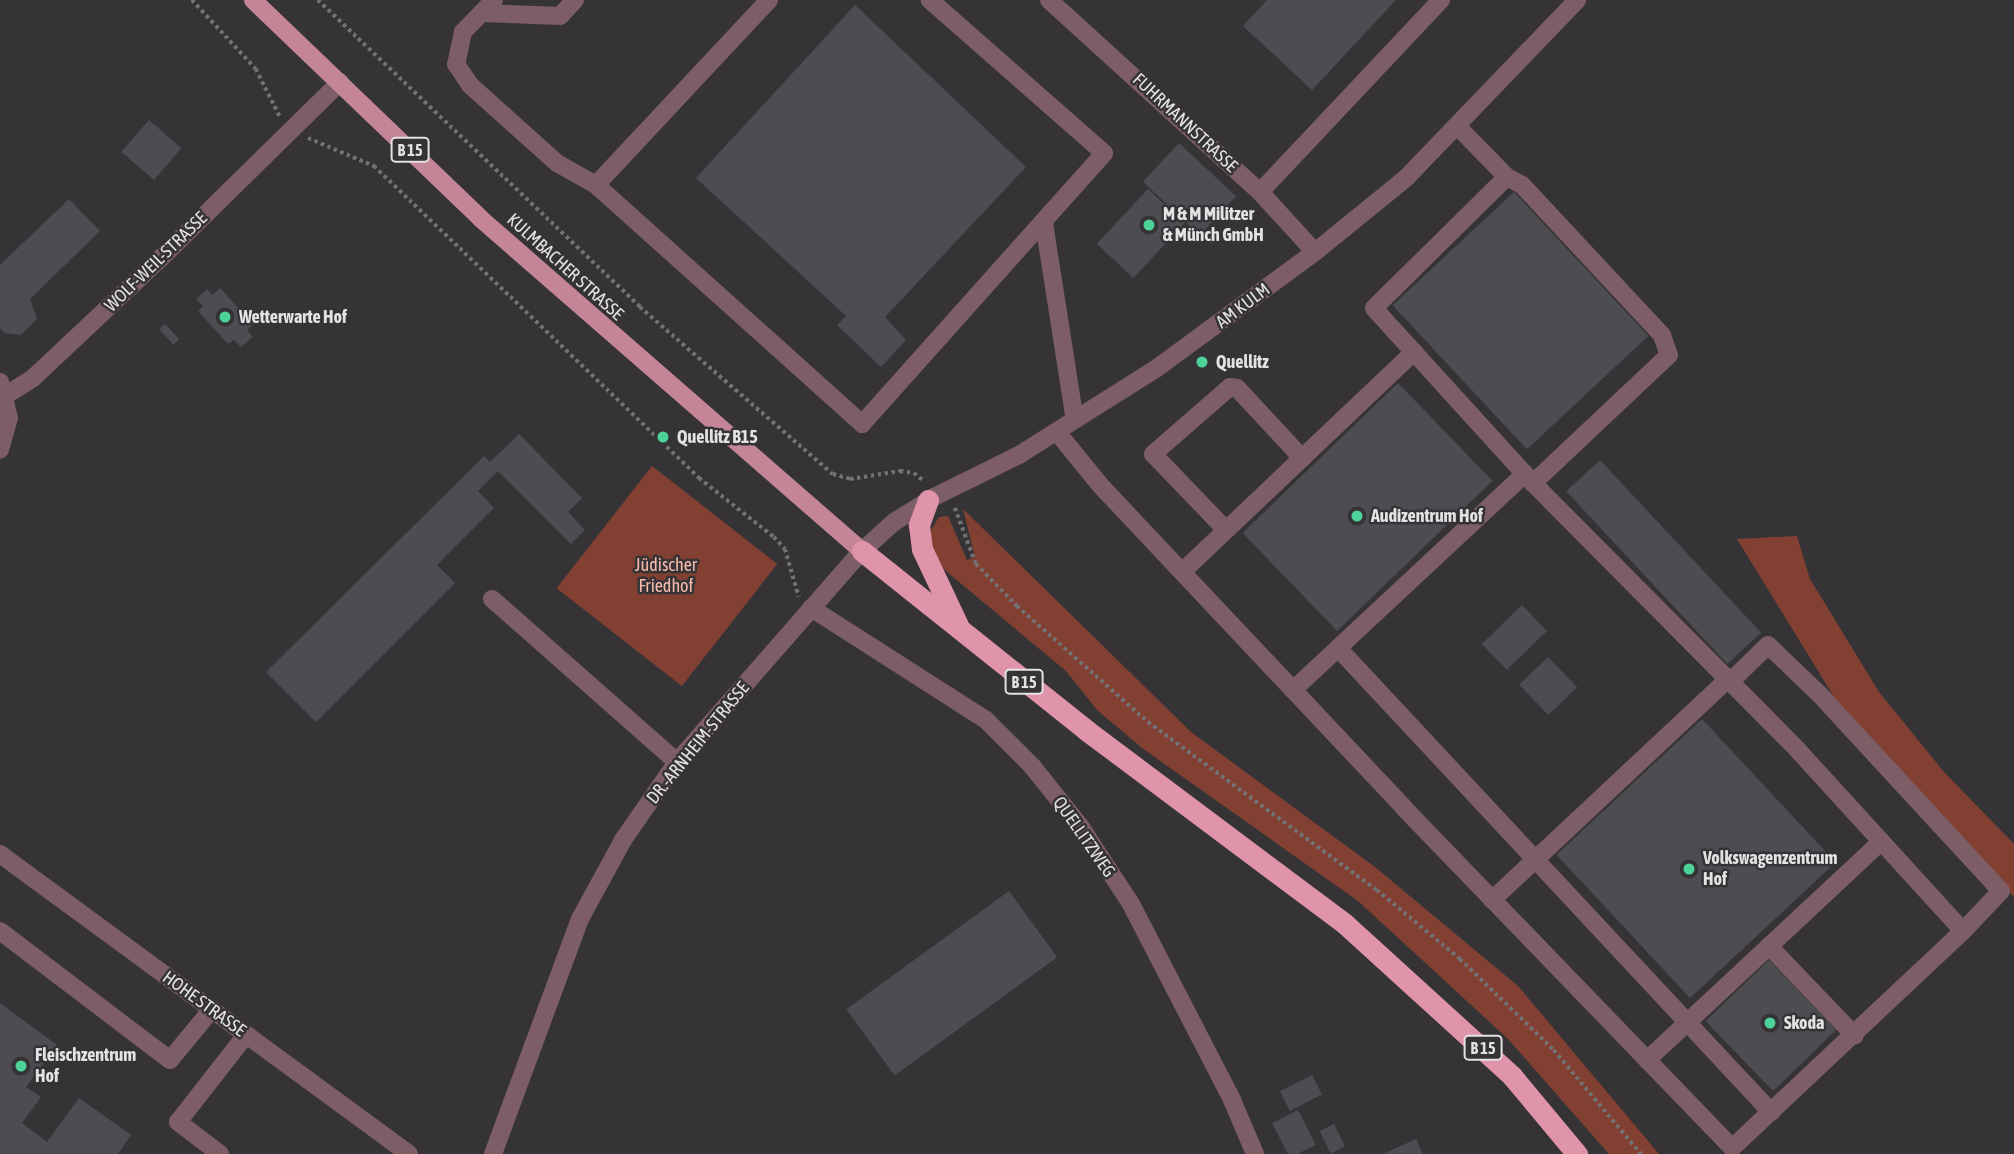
<!DOCTYPE html>
<meta charset="utf-8">
<style>
body{margin:0}
#map{position:relative;width:2014px;height:1154px;overflow:hidden;background:#363336;font-family:"Asap Condensed",sans-serif}
div>[style]{position:absolute}
.green>*{inset:0;background:#814031;transform-origin:0 0}
.building>*{inset:0;background:#4d4d51;transform-origin:0 0}
.path>*{height:3.5px;margin-top:-1.75px;transform-origin:0;background:repeating-linear-gradient(90deg,#747174 0 3.5px,transparent 0 7px)}
.minor>*{height:18px;margin:-9px;padding:0 9px;transform-origin:9px;border-radius:9px;background:#7d5e66}
.major>*{height:18px;margin:-9px;padding:0 9px;transform-origin:9px;border-radius:9px;background:#c48597}
.highway>*{height:21px;margin:-10.5px;padding:0 10.5px;transform-origin:10.5px;border-radius:10.5px;background:#e094aa}
.dots>*{width:19px;height:19px;translate:-50% -50%;box-sizing:border-box;border:4px solid #363336;border-radius:50%}
span{translate:-50% -50%;white-space:nowrap;text-align:center;line-height:1.15;-webkit-text-stroke:5px #363336;paint-order:stroke}
.shield-label span{padding:2px 5px;background:#363336;border:2px solid;border-radius:5px;-webkit-text-stroke-width:0}
.shield-label{font-size:16px;color:#e4e2e4;font-weight:700}
.street-label{font-size:18px;color:#e4e2e4}
.poi-label{font-size:18px;color:#e4e2e4;font-weight:700}
.left{translate:0 -50%;text-align:left}
.park-label{font-size:18px;color:#f9bbac}
</style>
<div id="map">
<div class="green">
<i style="left:652px;top:466px;width:159px;height:155px;rotate:38deg"></i>
<i style="clip-path:polygon(963px 509px,1191px 732px,1375px 867px,1518px 986px,1659px 1154px,1609px 1154px,1507px 1038px,1358px 901px,1142px 748px,1097px 710px,1066px 671px,947px 572px,937px 562px,929px 541px,931px 530px,939px 517px,948px 516px,967px 560px,975px 557px)"></i>
<i style="clip-path:polygon(1797px 536px,1810px 579px,1879px 692px,1944px 772px,2014px 844px,2014px 897px,1855px 731px,1737px 539px)"></i>
</div>
<div class="building">
<i style="clip-path:polygon(1267px 0,1396px 0,1312px 90px,1243px 26px)"></i>
<i style="clip-path:polygon(855px 5px,1026px 167px,885px 317px,906px 340px,881px 367px,837px 325px,846px 316px,696px 178px)"></i>
<i style="left:149px;top:120px;width:43px;height:42px;rotate:41deg"></i>
<i style="left:1179px;top:143px;width:78px;height:53px;rotate:43deg"></i>
<i style="left:1148px;top:189px;width:50px;height:75px;rotate:43deg"></i>
<i style="left:1514px;top:192px;width:197px;height:166px;rotate:47deg"></i>
<i style="clip-path:polygon(69px 199px,100px 231px,30px 299px,37px 319px,21px 335px,5px 333px,0 328px,0 265px)"></i>
<i style="clip-path:polygon(220px 288px,253px 324px,247px 330px,253px 337px,241px 347px,234px 340px,228px 344px,198px 311px,203px 306px,196px 299px,207px 289px,212px 295px)"></i>
<i style="left:165px;top:324px;width:21px;height:8px;rotate:47deg"></i>
<i style="left:1398px;top:383px;width:136px;height:216px;rotate:46deg"></i>
<i style="clip-path:polygon(519px 434px,582px 498px,568px 512px,585px 530px,571px 544px,498px 471px,478px 491px,494px 508px,437px 565px,455px 583px,316px 722px,266px 672px,484px 456px,490px 462px)"></i>
<i style="left:1600px;top:460px;width:236px;height:46px;rotate:47deg"></i>
<i style="left:1522px;top:605px;width:36px;height:56px;rotate:46deg"></i>
<i style="left:1548px;top:657px;width:42px;height:40px;rotate:46deg"></i>
<i style="left:1702px;top:719px;width:196px;height:199px;rotate:47deg"></i>
<i style="left:1009px;top:891px;width:82px;height:201px;rotate:54deg"></i>
<i style="left:1769px;top:960px;width:97px;height:88px;rotate:46deg"></i>
<i style="clip-path:polygon(0 1003px,57px 1045px,26px 1087px,41px 1097px,22px 1123px,47px 1142px,79px 1098px,131px 1135px,118px 1154px,0 1154px)"></i>
<i style="left:1312px;top:1075px;width:22px;height:36px;rotate:63deg"></i>
<i style="left:1298px;top:1110px;width:39px;height:29px;rotate:63deg"></i>
<i style="left:1334px;top:1124px;width:25px;height:16px;rotate:64deg"></i>
<i style="clip-path:polygon(1416px 1139px,1423px 1154px,1383px 1154px)"></i>
</div>
<div class="path">
<i style="left:192px;top:0;width:94px;rotate:47.2deg"></i>
<i style="left:256px;top:69px;width:54px;rotate:63.4deg"></i>
<i style="left:318px;top:0;width:445px;rotate:43.6deg"></i>
<i style="left:640px;top:307px;width:255px;rotate:40.9deg"></i>
<i style="left:833px;top:474px;width:18px;rotate:16deg"></i>
<i style="left:850px;top:479px;width:51px;rotate:-9.1deg"></i>
<i style="left:900px;top:471px;width:14px;rotate:8deg"></i>
<i style="left:914px;top:473px;width:13px;rotate:39deg"></i>
<i style="left:308px;top:138px;width:72px;rotate:23deg"></i>
<i style="left:374px;top:166px;width:451px;rotate:43.8deg"></i>
<i style="left:699px;top:478px;width:95px;rotate:38.2deg"></i>
<i style="left:774px;top:537px;width:16px;rotate:47deg"></i>
<i style="left:785px;top:549px;width:50px;rotate:73.7deg"></i>
<i style="left:955px;top:508px;width:60px;rotate:69.4deg"></i>
<i style="left:976px;top:564px;width:59px;rotate:45.7deg"></i>
<i style="left:1017px;top:606px;width:175px;rotate:41.5deg"></i>
<i style="left:1148px;top:722px;width:284px;rotate:36.3deg"></i>
<i style="left:1377px;top:890px;width:108px;rotate:39.7deg"></i>
<i style="left:1460px;top:959px;width:131px;rotate:44.1deg"></i>
<i style="left:1554px;top:1050px;width:136px;rotate:50.1deg"></i>
</div>
<div class="minor">
<i style="left:494px;top:0;width:45px;rotate:134.1deg"></i>
<i style="left:463px;top:32px;width:33px;rotate:102deg"></i>
<i style="left:456px;top:64px;width:25px;rotate:56deg"></i>
<i style="left:470px;top:85px;width:117px;rotate:41.9deg"></i>
<i style="left:557px;top:163px;width:45px;rotate:29.4deg"></i>
<i style="left:769px;top:0;width:253px;rotate:133.1deg"></i>
<i style="left:596px;top:185px;width:358px;rotate:41.9deg"></i>
<i style="left:862px;top:424px;width:363px;rotate:-48.2deg"></i>
<i style="left:1104px;top:153px;width:232px;rotate:-138.7deg"></i>
<i style="left:1049px;top:0;width:285px;rotate:42.3deg"></i>
<i style="left:1260px;top:192px;width:81px;rotate:47.5deg"></i>
<i style="left:482px;top:13px;width:78px;rotate:2.2deg"></i>
<i style="left:560px;top:16px;width:22px;rotate:-47deg"></i>
<i style="left:1507px;top:177px;width:17px;rotate:28deg"></i>
<i style="left:1522px;top:185px;width:205px;rotate:47deg"></i>
<i style="left:1662px;top:335px;width:21px;rotate:71deg"></i>
<i style="left:1669px;top:355px;width:187px;rotate:136.7deg"></i>
<i style="left:1260px;top:192px;width:264px;rotate:-46.7deg"></i>
<i style="left:1044px;top:223px;width:199px;rotate:81.1deg"></i>
<i style="left:0;top:382px;width:37px;rotate:76deg"></i>
<i style="left:9px;top:418px;width:33px;rotate:106deg"></i>
<i style="left:6px;top:395px;width:32px;rotate:-32deg"></i>
<i style="left:33px;top:378px;width:175px;rotate:-43.2deg"></i>
<i style="left:161px;top:258px;width:251px;rotate:-44.5deg"></i>
<i style="left:1057px;top:432px;width:68px;rotate:50.9deg"></i>
<i style="left:1100px;top:485px;width:442px;rotate:46.7deg"></i>
<i style="left:1403px;top:807px;width:474px;rotate:46deg"></i>
<i style="left:1732px;top:1148px;width:317px;rotate:-43.2deg"></i>
<i style="left:1963px;top:931px;width:246px;rotate:-132.4deg"></i>
<i style="left:1797px;top:749px;width:375px;rotate:-134.8deg"></i>
<i style="left:1533px;top:483px;width:236px;rotate:-132.3deg"></i>
<i style="left:1374px;top:308px;width:187px;rotate:-44.6deg"></i>
<i style="left:1507px;top:177px;width:70px;rotate:-134.4deg"></i>
<i style="left:1226px;top:530px;width:105px;rotate:-133.8deg"></i>
<i style="left:1153px;top:454px;width:102px;rotate:-41deg"></i>
<i style="left:1230px;top:387px;width:7px;rotate:8deg"></i>
<i style="left:1237px;top:388px;width:96px;rotate:47.1deg"></i>
<i style="left:1182px;top:572px;width:320px;rotate:-43.5deg"></i>
<i style="left:492px;top:599px;width:247px;rotate:41.4deg"></i>
<i style="left:811px;top:608px;width:208px;rotate:32.6deg"></i>
<i style="left:986px;top:720px;width:65px;rotate:45deg"></i>
<i style="left:1032px;top:766px;width:77px;rotate:51.3deg"></i>
<i style="left:1080px;top:826px;width:93px;rotate:56.8deg"></i>
<i style="left:1131px;top:904px;width:220px;rotate:62.7deg"></i>
<i style="left:1232px;top:1100px;width:59px;rotate:66.9deg"></i>
<i style="left:1338px;top:648px;width:635px;rotate:46.98deg"></i>
<i style="left:1730px;top:682px;width:53px;rotate:-44.2deg"></i>
<i style="left:1768px;top:645px;width:74px;rotate:43.9deg"></i>
<i style="left:1821px;top:696px;width:265px;rotate:47.3deg"></i>
<i style="left:2001px;top:891px;width:55px;rotate:133.5deg"></i>
<i style="left:1293px;top:690px;width:317px;rotate:-43deg"></i>
<i style="left:0;top:854px;width:507px;rotate:36.26deg"></i>
<i style="left:1492px;top:900px;width:323px;rotate:-43.1deg"></i>
<i style="left:0;top:931px;width:213px;rotate:37.2deg"></i>
<i style="left:170px;top:1060px;width:66px;rotate:-50.5deg"></i>
<i style="left:1769px;top:946px;width:124px;rotate:46.3deg"></i>
<i style="left:1647px;top:1060px;width:320px;rotate:-43deg"></i>
<i style="left:220px;top:1154px;width:53px;rotate:-142.7deg"></i>
<i style="left:178px;top:1122px;width:110px;rotate:-52deg"></i>
<i style="left:493px;top:1154px;width:251px;rotate:-69.7deg"></i>
<i style="left:580px;top:919px;width:90px;rotate:-61.4deg"></i>
<i style="left:623px;top:840px;width:95px;rotate:-55.3deg"></i>
<i style="left:677px;top:762px;width:281px;rotate:-48.8deg"></i>
<i style="left:862px;top:551px;width:43px;rotate:-42.2deg"></i>
<i style="left:894px;top:522px;width:47px;rotate:-32deg"></i>
<i style="left:934px;top:497px;width:95px;rotate:-26.3deg"></i>
<i style="left:1019px;top:455px;width:163px;rotate:-32.2deg"></i>
<i style="left:1157px;top:368px;width:196px;rotate:-36.3deg"></i>
<i style="left:1315px;top:252px;width:117px;rotate:-39.1deg"></i>
<i style="left:1406px;top:178px;width:247px;rotate:-46.1deg"></i>
</div>
<div class="major">
<i style="left:253px;top:0;width:316px;rotate:43.8deg"></i>
<i style="left:481px;top:219px;width:505px;rotate:41.07deg"></i>
</div>
<div class="highway">
<i style="left:928px;top:500px;width:27px;rotate:110deg"></i>
<i style="left:919px;top:525px;width:24px;rotate:83deg"></i>
<i style="left:922px;top:549px;width:84px;rotate:64.7deg"></i>
<i style="left:862px;top:551px;width:287px;rotate:38.6deg"></i>
<i style="left:1086px;top:730px;width:322px;rotate:36.8deg"></i>
<i style="left:1344px;top:923px;width:227px;rotate:42.3deg"></i>
<i style="left:1512px;top:1076px;width:102px;rotate:50.2deg"></i>
</div>
<div class="dots">
<i style="left:1149px;top:225px;background:#4dd39a"></i>
<i style="left:225px;top:317px;background:#4dd39a"></i>
<i style="left:1202px;top:362px;background:#4dd39a"></i>
<i style="left:663px;top:437px;background:#4dd39a"></i>
<i style="left:1357px;top:516px;background:#4dd39a"></i>
<i style="left:1689px;top:869px;background:#4dd39a"></i>
<i style="left:1770px;top:1023px;background:#4dd39a"></i>
<i style="left:21px;top:1066px;background:#4dd39a"></i>
</div>
<div class="shield-label">
<span style="left:410px;top:150px">B 15</span>
<span style="left:1024px;top:682px">B 15</span>
<span style="left:1483px;top:1048px">B 15</span>
</div>
<div class="street-label">
<span style="left:1185px;top:123px;rotate:43deg">FUHRMANNSTRASSE</span>
<span style="left:156px;top:262px;rotate:-44deg">WOLF-WEIL-STRASSE</span>
<span style="left:565px;top:267px;rotate:42deg">KULMBACHER STRASSE</span>
<span style="left:1243px;top:306px;rotate:-37deg">AM KULM</span>
<span style="left:698px;top:743px;rotate:-51deg">DR.-ARNHEIM-STRASSE</span>
<span style="left:1084px;top:837px;rotate:55deg">QUELLITZWEG</span>
<span style="left:204px;top:1004px;rotate:36deg">HOHE STRASSE</span>
</div>
<div class="poi-label">
<span class="left" style="left:1163px;top:225px">M &amp; M Militzer<br>&amp; Münch GmbH</span>
<span class="left" style="left:239px;top:317px">Wetterwarte Hof</span>
<span class="left" style="left:1216px;top:362px">Quellitz</span>
<span class="left" style="left:677px;top:437px">Quellitz B15</span>
<span class="left" style="left:1371px;top:516px">Audizentrum Hof</span>
<span class="left" style="left:1703px;top:869px">Volkswagenzentrum<br>Hof</span>
<span class="left" style="left:1784px;top:1023px">Skoda</span>
<span class="left" style="left:35px;top:1066px">Fleischzentrum<br>Hof</span>
</div>
<div class="park-label">
<span style="left:666px;top:576px">Jüdischer<br>Friedhof</span>
</div>
</div>
